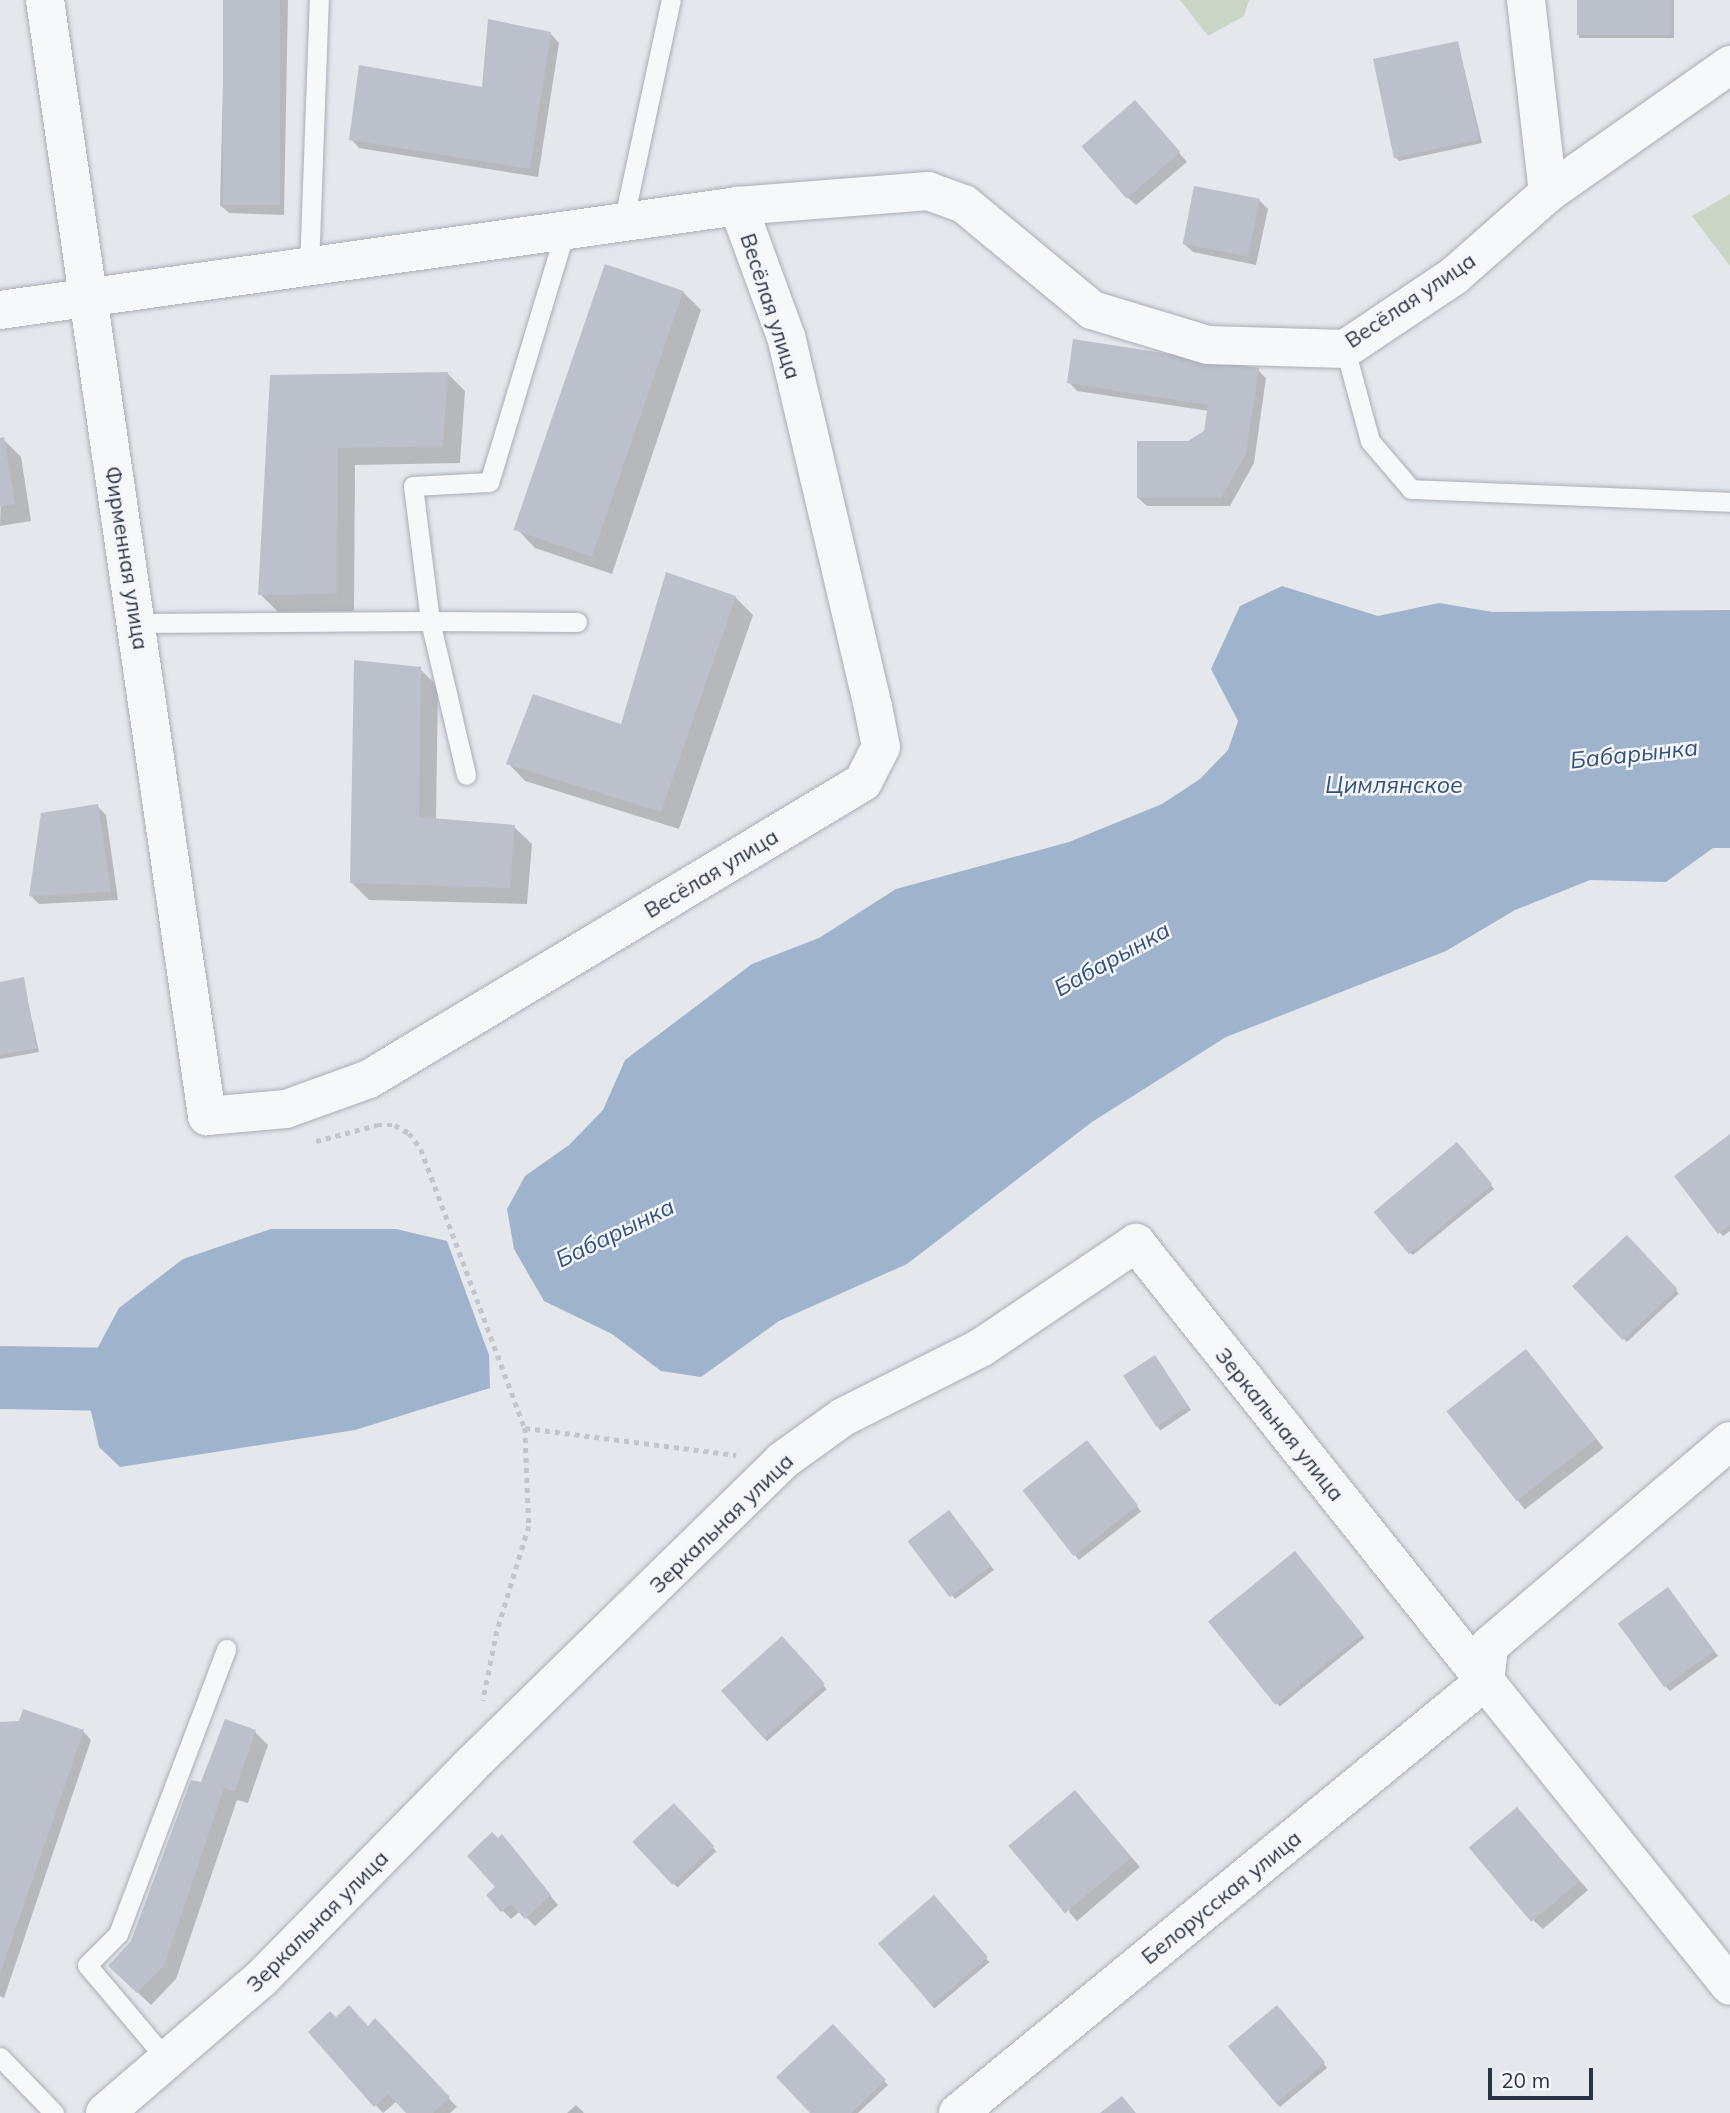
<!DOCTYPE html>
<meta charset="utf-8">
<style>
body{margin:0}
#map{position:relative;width:1730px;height:2113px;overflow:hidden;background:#e4e7ec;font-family:Mulish,sans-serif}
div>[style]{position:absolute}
.green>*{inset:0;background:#c9d6c5}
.water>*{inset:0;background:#9fb4cc}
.shadow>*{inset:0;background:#0003;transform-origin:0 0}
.river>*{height:63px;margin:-31.5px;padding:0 31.5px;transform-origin:31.5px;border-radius:31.5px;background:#9fb4cc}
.building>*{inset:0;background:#bbc0ca;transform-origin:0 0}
.path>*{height:4.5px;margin-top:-2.25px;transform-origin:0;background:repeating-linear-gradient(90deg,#c2c5cb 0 5px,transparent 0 10px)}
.roads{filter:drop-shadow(0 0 2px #a9aeb7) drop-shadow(0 0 2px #a9aeb7)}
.lane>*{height:19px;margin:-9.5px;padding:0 9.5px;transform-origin:9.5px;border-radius:9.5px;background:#f7f8fa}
.street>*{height:38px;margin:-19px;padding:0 19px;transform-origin:19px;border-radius:19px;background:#f7f8fa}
span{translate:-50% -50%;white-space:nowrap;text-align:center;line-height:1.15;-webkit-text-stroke:5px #f4f6f9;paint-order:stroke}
.street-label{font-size:21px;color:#2b3445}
.water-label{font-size:23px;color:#34527a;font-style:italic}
.scale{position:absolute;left:1488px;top:2068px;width:105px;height:32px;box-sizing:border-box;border:4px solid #2b3445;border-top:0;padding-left:9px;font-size:21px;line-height:24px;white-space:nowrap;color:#2b3445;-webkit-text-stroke:5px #f4f6f9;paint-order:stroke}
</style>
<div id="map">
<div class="green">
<i style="clip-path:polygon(1180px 0,1249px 0,1244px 16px,1208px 36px)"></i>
<i style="clip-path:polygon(1730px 194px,1730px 266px,1692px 216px)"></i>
</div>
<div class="water">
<i style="clip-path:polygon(1282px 586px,1378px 616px,1439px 603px,1493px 612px,1730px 610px,1730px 848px,1713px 848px,1666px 882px,1590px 880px,1515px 910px,1446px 951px,1226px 1037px,1092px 1122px,907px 1264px,779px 1321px,701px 1377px,661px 1371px,612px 1334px,544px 1301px,514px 1249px,507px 1209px,525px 1176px,569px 1145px,603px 1110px,625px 1060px,752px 964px,819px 938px,896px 889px,1069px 842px,1162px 804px,1200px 779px,1228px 750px,1238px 721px,1211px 669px,1240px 606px)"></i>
<i style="clip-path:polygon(271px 1229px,396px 1229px,447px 1241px,489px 1355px,490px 1388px,355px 1430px,120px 1467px,99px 1447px,83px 1375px,119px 1308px,183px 1259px)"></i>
</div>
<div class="shadow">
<i style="clip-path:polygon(225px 0,288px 0,284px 215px,229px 213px,220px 205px)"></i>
<i style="left:1579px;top:0;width:95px;height:38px"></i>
<i style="clip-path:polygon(551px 34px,559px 43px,538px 177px,359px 148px,351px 139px,483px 90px)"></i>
<i style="clip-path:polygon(1458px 43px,1482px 143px,1399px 161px,1395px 157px)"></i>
<i style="clip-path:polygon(1143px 111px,1187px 162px,1136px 205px,1127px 197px)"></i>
<i style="clip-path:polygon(1259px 200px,1268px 209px,1256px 265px,1193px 252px,1184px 244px)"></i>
<i style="clip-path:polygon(683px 292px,701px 310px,612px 574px,535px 548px,518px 530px)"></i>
<i style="clip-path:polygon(1258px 370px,1266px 378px,1254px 463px,1230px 506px,1147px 506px,1138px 498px,1205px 432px,1209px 411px,1077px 391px,1069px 382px)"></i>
<i style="clip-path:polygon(447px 373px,465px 391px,460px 463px,355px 465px,354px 611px,278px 612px,260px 594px,272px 376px)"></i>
<i style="clip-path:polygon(3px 439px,21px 457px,31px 521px,0 526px)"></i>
<i style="clip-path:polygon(735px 597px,753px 615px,679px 829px,525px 781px,508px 763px,622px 726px)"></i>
<i style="clip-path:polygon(420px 669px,438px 687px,436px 820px,514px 827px,532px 844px,527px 904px,369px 900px,352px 883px)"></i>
<i style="clip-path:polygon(97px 806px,106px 815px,118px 900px,39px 904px,31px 896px)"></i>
<i style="clip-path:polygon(23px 979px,39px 1052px,0 1059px,0 983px)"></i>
<i style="clip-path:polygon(1730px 1136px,1730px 1231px,1723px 1236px,1720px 1233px)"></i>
<i style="clip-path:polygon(1460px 1148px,1494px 1189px,1413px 1255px,1409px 1252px)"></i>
<i style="left:1627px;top:1238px;width:76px;height:71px;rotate:47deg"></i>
<i style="left:1534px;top:1359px;width:113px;height:100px;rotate:52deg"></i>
<i style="left:1158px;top:1361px;width:59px;height:37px;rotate:56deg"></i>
<i style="left:1090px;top:1446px;width:83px;height:79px;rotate:52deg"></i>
<i style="clip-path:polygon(953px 1516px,994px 1570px,955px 1599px,952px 1595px)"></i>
<i style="left:1299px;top:1557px;width:104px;height:109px;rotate:51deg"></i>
<i style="clip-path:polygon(1671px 1593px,1718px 1656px,1670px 1691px,1666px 1687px)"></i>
<i style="left:782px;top:1638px;width:68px;height:79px;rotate:49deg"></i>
<i style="clip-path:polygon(0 1724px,83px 1731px,91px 1740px,4px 1998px,0 1996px)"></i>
<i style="clip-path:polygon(255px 1732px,268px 1745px,248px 1803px,237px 1800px,176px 1979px,151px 2005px,123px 1979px,133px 1941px,202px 1784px)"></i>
<i style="clip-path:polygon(1083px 1801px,1140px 1867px,1077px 1921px,1069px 1912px)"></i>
<i style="left:674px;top:1806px;width:62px;height:53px;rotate:47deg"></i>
<i style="clip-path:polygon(1525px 1818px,1588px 1890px,1543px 1929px,1534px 1921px)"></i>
<i style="clip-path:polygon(498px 1840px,510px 1845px,558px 1905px,535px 1926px,520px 1911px,511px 1919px,488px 1896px,498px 1887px)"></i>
<i style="left:938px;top:1901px;width:80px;height:72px;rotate:50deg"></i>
<i style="clip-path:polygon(1281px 2011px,1327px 2068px,1280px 2107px,1276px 2103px)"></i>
<i style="clip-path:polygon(336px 2019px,368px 2028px,375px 2021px,457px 2107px,450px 2113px,408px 2113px,397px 2101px,383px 2113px,310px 2032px)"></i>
<i style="clip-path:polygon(833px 2027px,888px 2085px,858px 2113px,812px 2113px)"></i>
<i style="clip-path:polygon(576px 2105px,584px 2113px,567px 2113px)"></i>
</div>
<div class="river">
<i style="left:0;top:1377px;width:116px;rotate:1deg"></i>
<i style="left:116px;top:1379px;width:56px;rotate:-10.3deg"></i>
</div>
<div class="building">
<i style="left:223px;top:0;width:57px;height:205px"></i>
<i style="left:1577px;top:0;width:94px;height:35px"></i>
<i style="clip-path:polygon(488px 19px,551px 32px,530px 169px,349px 140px,359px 65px,482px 87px)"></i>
<i style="left:1458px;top:41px;width:101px;height:87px;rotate:78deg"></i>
<i style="left:1135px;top:100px;width:69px;height:71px;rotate:49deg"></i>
<i style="left:1194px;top:186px;width:67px;height:59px;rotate:11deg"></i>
<i style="left:605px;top:264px;width:83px;height:281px;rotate:19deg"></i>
<i style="clip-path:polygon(1073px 339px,1259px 368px,1246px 454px,1221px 498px,1137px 498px,1137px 441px,1188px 441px,1204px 431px,1208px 405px,1067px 383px)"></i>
<i style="clip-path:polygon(448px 372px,443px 446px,338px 448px,337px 594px,258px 595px,270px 375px)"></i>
<i style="clip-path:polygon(4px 437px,15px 504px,0 506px,0 438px)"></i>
<i style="clip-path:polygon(666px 572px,736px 596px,661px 812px,506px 764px,533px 694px,621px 724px)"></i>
<i style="clip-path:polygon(354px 660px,421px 667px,419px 817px,515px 825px,510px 888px,350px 883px)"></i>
<i style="clip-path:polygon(98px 804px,111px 892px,29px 896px,41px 813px)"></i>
<i style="clip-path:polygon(24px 977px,36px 1048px,0 1055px,0 982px)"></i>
<i style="clip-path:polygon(1730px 1134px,1730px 1225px,1718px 1234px,1674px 1176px)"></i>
<i style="left:1457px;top:1142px;width:55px;height:109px;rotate:50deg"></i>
<i style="left:1627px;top:1235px;width:74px;height:75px;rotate:47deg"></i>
<i style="left:1526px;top:1349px;width:114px;height:101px;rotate:52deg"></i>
<i style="left:1155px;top:1355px;width:61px;height:38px;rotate:57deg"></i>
<i style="left:1087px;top:1440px;width:83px;height:82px;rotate:52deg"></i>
<i style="left:949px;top:1510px;width:70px;height:52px;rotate:53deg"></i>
<i style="left:1295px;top:1551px;width:107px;height:112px;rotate:51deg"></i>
<i style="left:1668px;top:1587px;width:79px;height:62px;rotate:54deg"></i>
<i style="left:782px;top:1636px;width:64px;height:82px;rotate:48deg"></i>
<i style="clip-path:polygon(23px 1709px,84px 1730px,0 1974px,0 1722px,19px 1721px)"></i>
<i style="clip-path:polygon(225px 1719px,256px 1730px,235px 1791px,224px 1788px,164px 1966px,137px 1993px,108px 1966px,131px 1941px,191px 1780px,201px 1782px)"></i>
<i style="left:1075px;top:1790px;width:88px;height:87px;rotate:50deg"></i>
<i style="left:674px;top:1803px;width:59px;height:57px;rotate:47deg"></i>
<i style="left:1517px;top:1807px;width:97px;height:63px;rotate:50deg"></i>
<i style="clip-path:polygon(492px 1832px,498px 1838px,502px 1834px,551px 1895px,525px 1919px,511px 1904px,501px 1912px,486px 1895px,495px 1887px,467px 1856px)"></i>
<i style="left:934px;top:1895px;width:82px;height:74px;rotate:49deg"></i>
<i style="clip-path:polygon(349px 2005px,368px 2026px,375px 2018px,450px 2097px,433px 2113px,406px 2113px,388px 2094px,374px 2107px,308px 2032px,330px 2011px,336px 2017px)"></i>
<i style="left:1277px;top:2005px;width:75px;height:64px;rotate:50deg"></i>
<i style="clip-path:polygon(833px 2024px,886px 2080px,851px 2113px,810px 2113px,776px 2077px)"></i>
<i style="clip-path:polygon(1122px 2096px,1136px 2113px,1100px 2113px)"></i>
</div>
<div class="path">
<i style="left:316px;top:1141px;width:63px;rotate:-14.7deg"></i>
<i style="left:377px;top:1125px;width:18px"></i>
<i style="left:395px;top:1125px;width:16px;rotate:30deg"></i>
<i style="left:409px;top:1133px;width:20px;rotate:53deg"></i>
<i style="left:421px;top:1149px;width:298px;rotate:69.6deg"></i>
<i style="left:525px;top:1428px;width:98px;rotate:87.7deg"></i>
<i style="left:529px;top:1526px;width:110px;rotate:106.9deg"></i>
<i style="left:497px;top:1631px;width:71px;rotate:101.3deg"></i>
<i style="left:525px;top:1428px;width:213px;rotate:7.3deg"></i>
</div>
<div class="roads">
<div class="lane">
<i style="left:623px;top:223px;width:228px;rotate:-77.9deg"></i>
<i style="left:565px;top:231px;width:262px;rotate:106.8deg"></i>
<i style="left:489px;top:482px;width:76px;rotate:177deg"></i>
<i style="left:413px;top:486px;width:136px;rotate:82.8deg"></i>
<i style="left:430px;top:621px;width:147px;rotate:0.4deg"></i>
<i style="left:309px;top:268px;width:268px;rotate:-87.9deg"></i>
<i style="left:1345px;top:349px;width:95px;rotate:74.8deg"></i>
<i style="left:1370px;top:441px;width:63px;rotate:49.5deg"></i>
<i style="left:1411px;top:489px;width:319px;rotate:2.3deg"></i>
<i style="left:137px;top:623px;width:293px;rotate:-0.4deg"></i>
<i style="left:430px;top:621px;width:158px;rotate:76.8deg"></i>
<i style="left:0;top:2057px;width:78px;rotate:46deg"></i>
<i style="left:167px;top:2060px;width:124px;rotate:-130.1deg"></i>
<i style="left:87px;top:1965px;width:44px;rotate:-45deg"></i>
<i style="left:118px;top:1934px;width:305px;rotate:-69.2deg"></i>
</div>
<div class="street">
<i style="left:45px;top:0;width:1128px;rotate:81.74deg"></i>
<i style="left:207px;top:1116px;width:79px;rotate:-5.1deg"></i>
<i style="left:286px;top:1109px;width:88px;rotate:-19.9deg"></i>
<i style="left:369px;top:1079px;width:576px;rotate:-31.01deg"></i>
<i style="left:863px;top:782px;width:39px;rotate:-63deg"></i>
<i style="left:881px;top:747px;width:41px;rotate:-101.3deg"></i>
<i style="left:873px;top:707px;width:380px;rotate:-103.2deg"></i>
<i style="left:786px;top:337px;width:140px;rotate:-110.1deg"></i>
<i style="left:738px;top:206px;width:191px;rotate:-4.5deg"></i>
<i style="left:928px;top:191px;width:38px;rotate:20deg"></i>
<i style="left:964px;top:204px;width:166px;rotate:39.6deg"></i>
<i style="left:1092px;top:310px;width:121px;rotate:16.8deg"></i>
<i style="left:1208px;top:345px;width:137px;rotate:1.7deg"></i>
<i style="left:1345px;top:349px;width:131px;rotate:-33.8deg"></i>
<i style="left:1454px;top:276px;width:125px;rotate:-41.4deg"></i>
<i style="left:1548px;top:193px;width:223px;rotate:-35.1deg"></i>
<i style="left:1526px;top:0;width:194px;rotate:83.5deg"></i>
<i style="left:0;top:310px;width:745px;rotate:-8.02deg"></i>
<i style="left:1485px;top:1681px;width:35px;rotate:-83deg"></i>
<i style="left:1489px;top:1646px;width:316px;rotate:-40.4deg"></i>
<i style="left:105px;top:2113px;width:206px;rotate:-40.7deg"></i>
<i style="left:261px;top:1979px;width:298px;rotate:-45.5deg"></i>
<i style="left:470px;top:1766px;width:436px;rotate:-44.3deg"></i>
<i style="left:782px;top:1461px;width:75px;rotate:-35.8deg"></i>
<i style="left:843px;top:1417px;width:156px;rotate:-26.7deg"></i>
<i style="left:982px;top:1347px;width:186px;rotate:-34deg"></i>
<i style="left:1136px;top:1243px;width:560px;rotate:51.45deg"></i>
<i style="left:958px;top:2113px;width:681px;rotate:-39.34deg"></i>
<i style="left:1485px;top:1681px;width:391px;rotate:51.2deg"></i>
</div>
</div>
<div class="street-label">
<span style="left:1410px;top:300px;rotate:-34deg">Весёлая улица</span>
<span style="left:771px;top:306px;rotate:72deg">Весёлая улица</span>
<span style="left:127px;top:558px;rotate:81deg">Фирменная улица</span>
<span style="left:711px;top:873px;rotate:-31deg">Весёлая улица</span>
<span style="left:1280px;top:1424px;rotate:51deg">Зеркальная улица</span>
<span style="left:721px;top:1523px;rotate:-44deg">Зеркальная улица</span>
<span style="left:1221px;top:1897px;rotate:-39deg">Белорусская улица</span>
<span style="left:317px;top:1921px;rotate:-45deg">Зеркальная улица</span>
</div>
<div class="water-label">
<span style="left:1634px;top:754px;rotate:-6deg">Бабарынка</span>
<span style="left:1394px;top:785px">Цимлянское</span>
<span style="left:1112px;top:959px;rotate:-29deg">Бабарынка</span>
<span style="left:615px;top:1233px;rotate:-26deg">Бабарынка</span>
</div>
<div class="scale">20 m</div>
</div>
